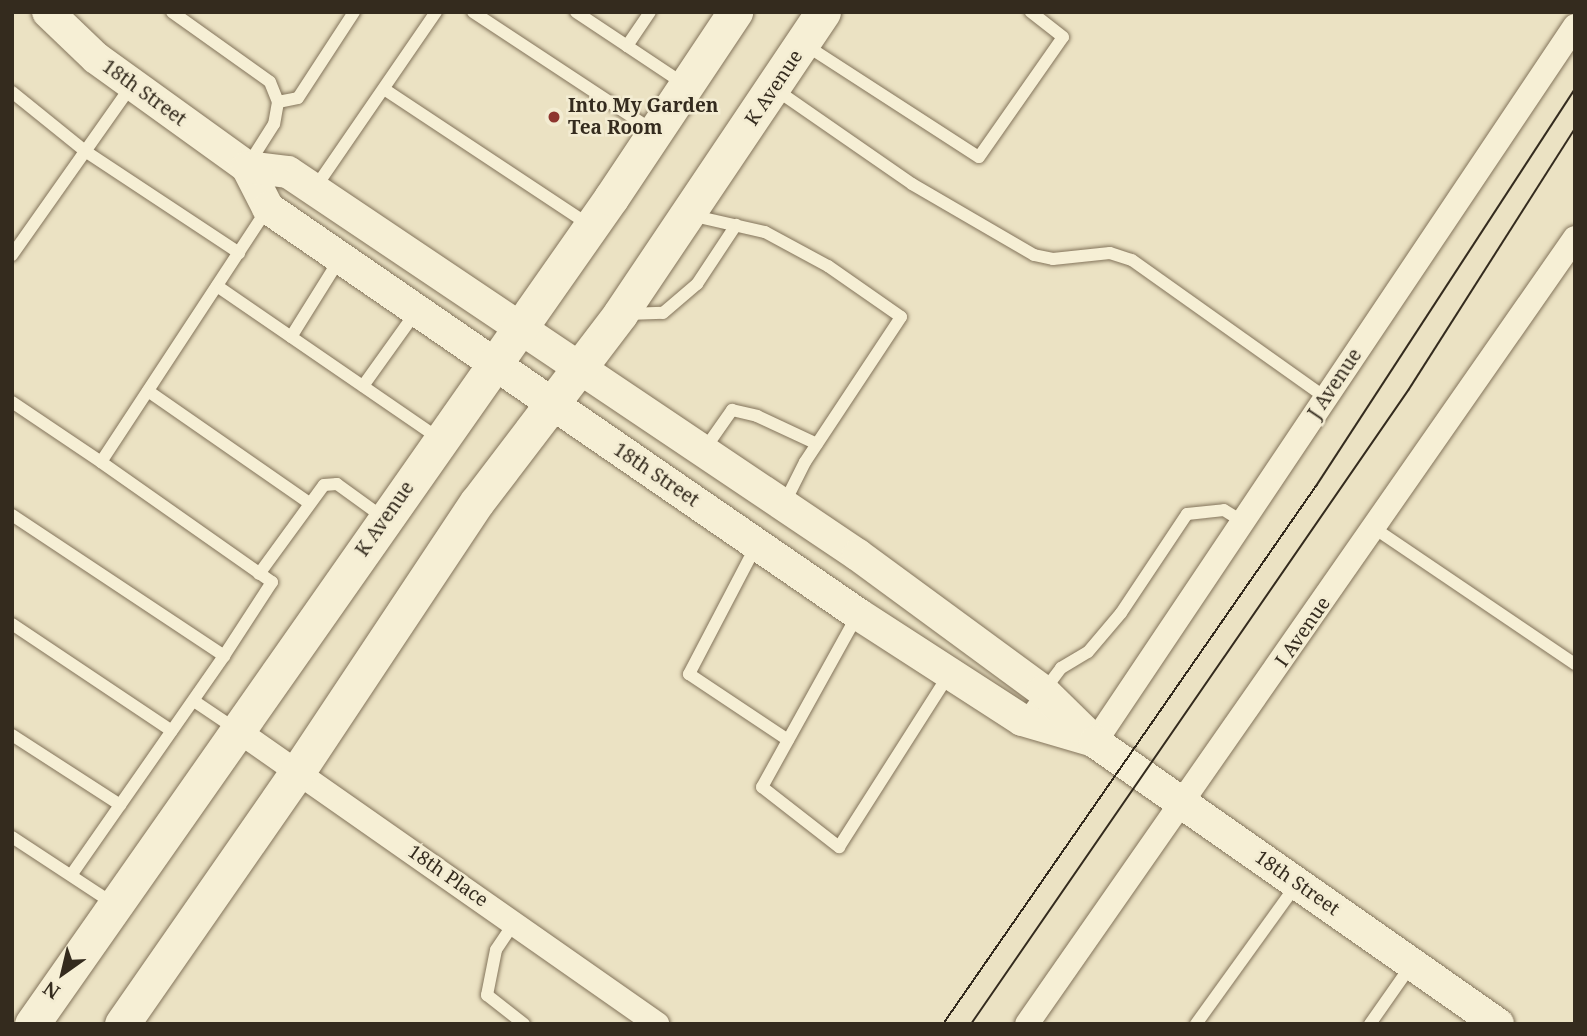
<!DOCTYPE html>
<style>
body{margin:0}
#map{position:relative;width:1587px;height:1036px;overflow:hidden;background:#ebe2c3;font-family:"Noto Serif",serif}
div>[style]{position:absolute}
.roads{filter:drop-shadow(0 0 2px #83745b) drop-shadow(0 0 2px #83745b)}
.service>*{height:12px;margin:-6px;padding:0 6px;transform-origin:6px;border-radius:6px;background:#f6efd5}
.minor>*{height:24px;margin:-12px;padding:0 12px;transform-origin:12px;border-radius:12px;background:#f6efd5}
.tertiary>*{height:32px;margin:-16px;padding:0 16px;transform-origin:16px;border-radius:16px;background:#f6efd5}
.secondary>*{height:35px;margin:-17.5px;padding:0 17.5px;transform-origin:17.5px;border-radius:17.5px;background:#f6efd5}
.tram>*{height:2px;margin:-1px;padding:0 1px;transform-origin:1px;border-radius:1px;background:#342b1e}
.dots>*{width:19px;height:19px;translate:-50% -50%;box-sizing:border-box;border:4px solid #f3ecd2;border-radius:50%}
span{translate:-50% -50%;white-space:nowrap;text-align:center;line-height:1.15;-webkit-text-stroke:5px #f3ecd2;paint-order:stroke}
.street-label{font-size:19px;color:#342b1e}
.poi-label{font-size:19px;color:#342b1e;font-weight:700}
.left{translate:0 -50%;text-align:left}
.frame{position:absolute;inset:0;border:14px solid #342b1e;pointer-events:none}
.north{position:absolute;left:28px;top:938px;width:70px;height:70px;-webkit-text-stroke:5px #f3ecd2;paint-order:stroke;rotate:214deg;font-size:19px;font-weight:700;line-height:28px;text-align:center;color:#342b1e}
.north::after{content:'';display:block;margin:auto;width:24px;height:32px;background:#342b1e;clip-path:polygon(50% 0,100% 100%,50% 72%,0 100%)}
</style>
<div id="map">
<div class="roads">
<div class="service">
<i style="left:172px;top:12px;width:120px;rotate:35.5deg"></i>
<i style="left:270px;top:82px;width:22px;rotate:68deg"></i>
<i style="left:278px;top:102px;width:22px;rotate:100deg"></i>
<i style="left:274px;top:124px;width:49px;rotate:122.4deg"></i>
<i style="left:473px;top:12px;width:214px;rotate:33.4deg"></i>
<i style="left:576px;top:12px;width:61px;rotate:33.7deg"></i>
<i style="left:650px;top:12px;width:41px;rotate:124.1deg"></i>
<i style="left:627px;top:46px;width:69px;rotate:33.7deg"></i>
<i style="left:804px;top:44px;width:208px;rotate:32.9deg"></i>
<i style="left:979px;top:157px;width:146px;rotate:-55deg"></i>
<i style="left:1063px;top:37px;width:41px;rotate:-142deg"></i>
<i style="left:384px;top:89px;width:248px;rotate:33.5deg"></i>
<i style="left:775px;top:89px;width:167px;rotate:34.7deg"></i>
<i style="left:912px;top:184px;width:141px;rotate:30.2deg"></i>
<i style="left:1034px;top:255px;width:19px;rotate:12deg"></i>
<i style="left:1053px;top:259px;width:57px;rotate:-6deg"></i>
<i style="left:1110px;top:253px;width:23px;rotate:18deg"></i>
<i style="left:1132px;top:260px;width:238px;rotate:35.4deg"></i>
<i style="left:12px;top:92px;width:94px;rotate:38.9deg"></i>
<i style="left:85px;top:151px;width:185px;rotate:33.5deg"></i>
<i style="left:278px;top:102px;width:20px;rotate:-11deg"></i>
<i style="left:298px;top:98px;width:103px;rotate:-56.9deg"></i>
<i style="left:315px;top:188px;width:214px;rotate:-55.5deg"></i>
<i style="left:690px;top:215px;width:77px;rotate:12.8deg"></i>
<i style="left:765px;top:232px;width:72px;rotate:28.4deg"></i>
<i style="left:828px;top:266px;width:89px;rotate:34.9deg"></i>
<i style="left:901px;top:317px;width:174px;rotate:123.5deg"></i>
<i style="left:805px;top:462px;width:47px;rotate:116.6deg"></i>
<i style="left:12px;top:255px;width:208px;rotate:-54.8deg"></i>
<i style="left:217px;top:286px;width:270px;rotate:34.5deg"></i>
<i style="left:627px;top:314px;width:36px;rotate:-2deg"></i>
<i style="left:663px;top:313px;width:45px;rotate:-40.5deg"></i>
<i style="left:697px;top:284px;width:71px;rotate:-56.5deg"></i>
<i style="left:291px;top:337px;width:94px;rotate:-58deg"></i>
<i style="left:363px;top:386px;width:91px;rotate:-54.4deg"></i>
<i style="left:148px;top:391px;width:195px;rotate:34.8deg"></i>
<i style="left:12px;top:402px;width:107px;rotate:34deg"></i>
<i style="left:101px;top:462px;width:303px;rotate:-56.7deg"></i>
<i style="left:704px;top:450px;width:49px;rotate:-55deg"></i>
<i style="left:732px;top:410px;width:26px;rotate:13deg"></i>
<i style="left:757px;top:416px;width:66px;rotate:25deg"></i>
<i style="left:101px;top:462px;width:209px;rotate:35.1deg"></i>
<i style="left:272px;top:582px;width:88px;rotate:123deg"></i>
<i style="left:12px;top:515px;width:255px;rotate:33.6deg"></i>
<i style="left:224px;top:656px;width:267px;rotate:124.9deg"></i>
<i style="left:1374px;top:528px;width:243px;rotate:34.1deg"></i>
<i style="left:757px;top:544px;width:147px;rotate:117.6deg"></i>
<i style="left:689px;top:674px;width:119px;rotate:33.7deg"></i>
<i style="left:259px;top:574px;width:110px;rotate:-53.9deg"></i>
<i style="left:324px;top:485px;width:13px;rotate:-4deg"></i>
<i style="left:337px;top:484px;width:58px;rotate:35.9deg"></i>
<i style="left:858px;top:614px;width:198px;rotate:119deg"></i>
<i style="left:762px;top:787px;width:98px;rotate:37.9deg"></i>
<i style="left:839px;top:847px;width:206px;rotate:-57.5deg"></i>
<i style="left:12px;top:624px;width:192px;rotate:33.8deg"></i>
<i style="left:194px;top:701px;width:52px;rotate:34deg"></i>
<i style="left:1022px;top:720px;width:65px;rotate:-53.1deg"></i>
<i style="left:1061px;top:668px;width:31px;rotate:-31deg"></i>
<i style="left:1088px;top:652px;width:51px;rotate:-49.8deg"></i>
<i style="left:1121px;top:613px;width:119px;rotate:-56.3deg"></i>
<i style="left:1187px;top:514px;width:37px;rotate:-6deg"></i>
<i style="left:1224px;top:510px;width:22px;rotate:32deg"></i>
<i style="left:12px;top:735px;width:129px;rotate:32.9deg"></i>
<i style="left:12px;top:837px;width:122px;rotate:33.3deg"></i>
<i style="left:514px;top:923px;width:32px;rotate:124deg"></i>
<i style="left:496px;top:950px;width:46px;rotate:101.3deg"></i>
<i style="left:487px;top:995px;width:47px;rotate:38.1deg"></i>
<i style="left:1196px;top:1024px;width:173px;rotate:-54.2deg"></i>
<i style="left:1370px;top:1024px;width:73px;rotate:-55deg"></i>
</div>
<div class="minor">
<i style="left:237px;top:730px;width:513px;rotate:34.99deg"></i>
<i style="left:1095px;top:742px;width:862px;rotate:-56.16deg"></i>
<i style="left:1027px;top:1024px;width:958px;rotate:-55.12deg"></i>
</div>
<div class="tertiary">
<i style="left:48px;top:12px;width:66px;rotate:43.8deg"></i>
<i style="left:96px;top:58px;width:186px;rotate:35.8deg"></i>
<i style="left:247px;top:167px;width:46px;rotate:62.9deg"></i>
<i style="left:268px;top:208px;width:716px;rotate:34.53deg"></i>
<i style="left:858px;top:614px;width:195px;rotate:32.9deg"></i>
<i style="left:1022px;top:720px;width:72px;rotate:16.2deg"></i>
<i style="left:247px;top:167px;width:41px;rotate:7deg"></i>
<i style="left:288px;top:172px;width:687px;rotate:33.9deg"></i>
<i style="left:858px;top:555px;width:230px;rotate:36.3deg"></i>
<i style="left:1043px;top:691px;width:73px;rotate:44.4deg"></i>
<i style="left:1095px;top:742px;width:492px;rotate:35deg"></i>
</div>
<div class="secondary">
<i style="left:32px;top:1024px;width:1009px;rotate:-54.97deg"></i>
<i style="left:611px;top:198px;width:224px;rotate:-56.3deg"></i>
<i style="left:122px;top:1024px;width:308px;rotate:-55.2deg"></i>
<i style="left:298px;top:771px;width:323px;rotate:-56.4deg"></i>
<i style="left:477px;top:502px;width:236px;rotate:-52.7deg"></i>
<i style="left:620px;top:314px;width:364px;rotate:-56.1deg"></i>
</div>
</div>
<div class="tram">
<i style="left:943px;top:1024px;width:655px;rotate:-55.27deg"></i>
<i style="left:1316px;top:486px;width:474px;rotate:-56.9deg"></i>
<i style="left:971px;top:1024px;width:771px;rotate:-55.4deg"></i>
<i style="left:1409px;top:389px;width:309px;rotate:-57.5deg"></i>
</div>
<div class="dots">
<i style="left:554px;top:117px;background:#8e362f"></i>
</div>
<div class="street-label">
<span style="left:774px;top:88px;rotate:-56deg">K Avenue</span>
<span style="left:144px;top:93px;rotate:36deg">18th Street</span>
<span style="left:1335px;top:384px;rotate:-56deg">J Avenue</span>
<span style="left:656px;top:475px;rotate:34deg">18th Street</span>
<span style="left:385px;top:519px;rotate:-55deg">K Avenue</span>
<span style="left:1303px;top:632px;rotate:-55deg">I Avenue</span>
<span style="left:448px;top:876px;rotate:35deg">18th Place</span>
<span style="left:1297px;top:883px;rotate:35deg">18th Street</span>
</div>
<div class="poi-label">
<span class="left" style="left:568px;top:117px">Into My Garden<br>Tea Room</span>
</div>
<div class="frame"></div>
<div class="north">N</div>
</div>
